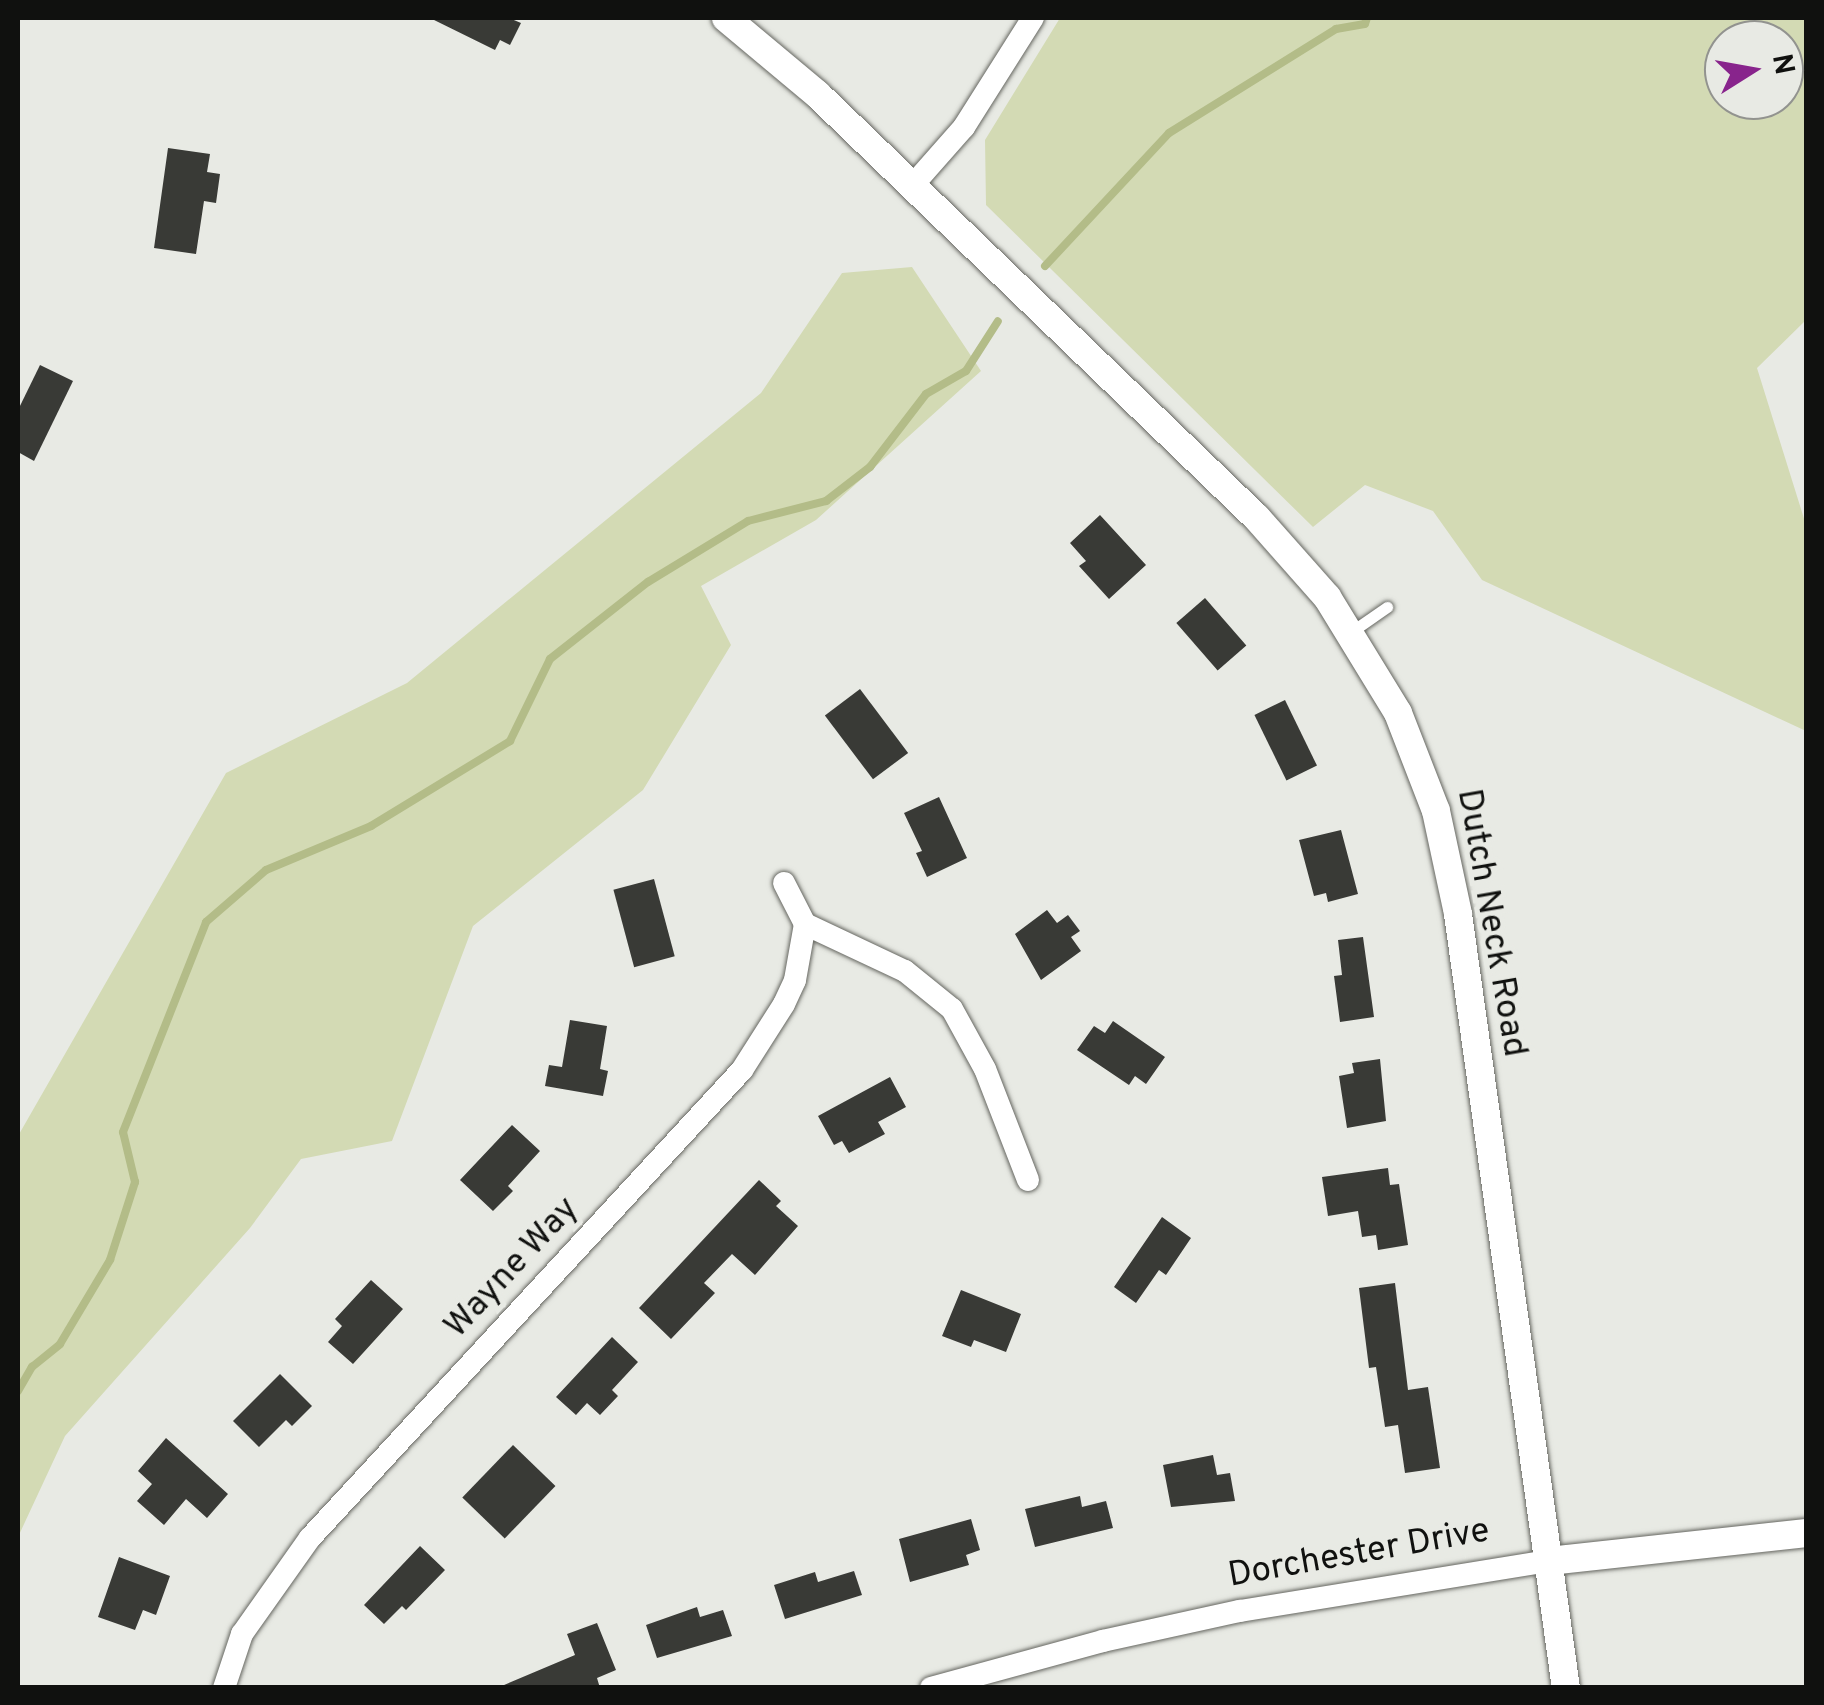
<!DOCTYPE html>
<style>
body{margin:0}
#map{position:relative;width:1824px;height:1705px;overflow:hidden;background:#e8eae4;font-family:Overpass,sans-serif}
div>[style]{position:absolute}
.green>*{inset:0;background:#d3dab4}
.stream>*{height:8px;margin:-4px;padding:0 4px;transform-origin:4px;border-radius:4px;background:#b3bc88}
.building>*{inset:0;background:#393a36;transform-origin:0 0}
.roads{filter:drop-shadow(0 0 2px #656660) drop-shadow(0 0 2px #656660)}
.service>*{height:11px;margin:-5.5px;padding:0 5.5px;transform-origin:5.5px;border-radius:5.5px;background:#fff}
.minor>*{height:22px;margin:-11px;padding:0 11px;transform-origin:11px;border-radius:11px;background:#fff}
.tertiary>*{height:28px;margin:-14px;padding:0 14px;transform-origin:14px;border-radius:14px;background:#fff}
span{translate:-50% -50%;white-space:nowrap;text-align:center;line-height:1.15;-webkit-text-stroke:10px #e8eae4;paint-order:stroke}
.street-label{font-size:35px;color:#10110f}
.frame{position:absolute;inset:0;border:20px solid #10110f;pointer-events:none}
.north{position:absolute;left:1704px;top:20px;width:100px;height:100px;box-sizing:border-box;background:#e8eae4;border:2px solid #92938f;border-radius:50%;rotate:79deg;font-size:28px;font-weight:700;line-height:40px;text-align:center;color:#10110f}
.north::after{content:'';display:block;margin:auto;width:35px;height:45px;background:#88248c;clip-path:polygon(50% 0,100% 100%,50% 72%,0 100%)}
</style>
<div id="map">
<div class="green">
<i style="clip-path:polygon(evenodd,1060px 18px,1806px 18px,1806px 320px,1757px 368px,1806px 525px,1806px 731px,1482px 580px,1433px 511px,1365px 485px,1313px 527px,986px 205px,985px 140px,1060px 18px,1724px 40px,1784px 40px,1784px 100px,1724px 100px,1724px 40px)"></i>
<i style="clip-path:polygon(912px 267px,981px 371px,816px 520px,701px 586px,731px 645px,643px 790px,473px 926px,392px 1141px,301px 1159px,250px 1228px,65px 1436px,18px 1537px,18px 1136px,226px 773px,407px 683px,761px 393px,842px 273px)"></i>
</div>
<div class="stream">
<i style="left:1045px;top:266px;width:182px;rotate:-47deg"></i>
<i style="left:1169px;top:133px;width:197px;rotate:-31.9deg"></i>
<i style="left:1336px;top:29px;width:29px;rotate:-10deg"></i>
<i style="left:1365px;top:24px;width:6px;rotate:-72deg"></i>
<i style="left:18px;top:1391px;width:28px;rotate:-60deg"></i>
<i style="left:32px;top:1367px;width:36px;rotate:-39deg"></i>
<i style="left:60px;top:1344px;width:98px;rotate:-59.2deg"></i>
<i style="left:110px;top:1260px;width:82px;rotate:-72.2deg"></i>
<i style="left:135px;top:1182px;width:51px;rotate:-103.5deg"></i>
<i style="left:123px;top:1132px;width:226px;rotate:-68.4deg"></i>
<i style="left:206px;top:922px;width:79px;rotate:-40.9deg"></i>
<i style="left:266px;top:870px;width:114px;rotate:-22.7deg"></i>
<i style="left:371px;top:826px;width:163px;rotate:-31.4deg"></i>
<i style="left:510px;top:741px;width:91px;rotate:-64deg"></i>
<i style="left:550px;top:659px;width:125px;rotate:-38.2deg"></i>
<i style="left:648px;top:582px;width:117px;rotate:-31.4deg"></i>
<i style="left:748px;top:521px;width:81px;rotate:-14.4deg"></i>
<i style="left:826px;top:501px;width:56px;rotate:-37.7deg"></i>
<i style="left:870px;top:467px;width:92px;rotate:-52.5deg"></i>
<i style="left:926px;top:394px;width:46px;rotate:-29.9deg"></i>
<i style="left:966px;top:371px;width:59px;rotate:-57.4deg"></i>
</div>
<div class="building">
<i style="clip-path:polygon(430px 18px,509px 18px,521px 23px,510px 45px,500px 40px,495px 50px)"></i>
<i style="clip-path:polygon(168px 148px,210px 154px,207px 172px,220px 174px,216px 203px,204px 201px,196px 254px,154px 248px)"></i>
<i style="clip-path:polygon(40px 365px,73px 381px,34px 461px,18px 452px,18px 410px)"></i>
<i style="clip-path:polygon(1100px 515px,1146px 565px,1109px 599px,1079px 566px,1086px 561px,1070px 543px)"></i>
<i style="left:1205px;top:598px;width:63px;height:38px;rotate:49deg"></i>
<i style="left:860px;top:689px;width:80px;height:44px;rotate:53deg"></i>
<i style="left:1285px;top:700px;width:73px;height:34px;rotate:64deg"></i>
<i style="clip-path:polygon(939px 797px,967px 858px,927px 877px,916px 853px,922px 851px,904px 813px)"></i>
<i style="clip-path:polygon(1341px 830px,1358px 894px,1328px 902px,1326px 893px,1314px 896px,1299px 840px)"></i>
<i style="left:654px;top:879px;width:80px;height:42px;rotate:75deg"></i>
<i style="clip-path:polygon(1047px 910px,1057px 923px,1068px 915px,1080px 931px,1071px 937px,1081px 951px,1041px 980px,1015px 934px)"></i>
<i style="clip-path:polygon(1363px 937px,1374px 1017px,1340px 1022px,1334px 976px,1342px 975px,1338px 940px)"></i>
<i style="clip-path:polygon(570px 1020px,607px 1026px,600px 1069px,608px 1071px,603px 1096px,545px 1086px,549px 1065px,562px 1067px)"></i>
<i style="clip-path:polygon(1113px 1021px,1165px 1057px,1146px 1084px,1135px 1076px,1129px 1085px,1077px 1050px,1094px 1026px,1105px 1033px)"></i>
<i style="clip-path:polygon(1380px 1059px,1386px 1121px,1347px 1128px,1339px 1076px,1354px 1073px,1352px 1063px)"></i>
<i style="clip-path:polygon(890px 1077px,906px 1107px,878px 1122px,885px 1134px,849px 1153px,842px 1141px,834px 1145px,818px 1116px)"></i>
<i style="clip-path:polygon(512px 1125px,540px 1151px,508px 1186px,513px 1191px,493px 1211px,460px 1180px)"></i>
<i style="clip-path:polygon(1388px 1168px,1390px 1185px,1399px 1184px,1408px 1245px,1378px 1250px,1376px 1235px,1362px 1237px,1358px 1211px,1328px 1216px,1322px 1177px)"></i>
<i style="clip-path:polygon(759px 1180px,781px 1201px,776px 1206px,798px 1226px,755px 1275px,732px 1254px,704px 1283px,715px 1293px,671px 1339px,639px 1308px)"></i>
<i style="clip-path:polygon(1162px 1217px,1191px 1238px,1166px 1275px,1159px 1270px,1136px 1303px,1114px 1287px)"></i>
<i style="clip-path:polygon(371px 1280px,403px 1309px,353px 1364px,328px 1342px,342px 1326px,335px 1319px)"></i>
<i style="clip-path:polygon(1395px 1283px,1408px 1390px,1428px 1387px,1440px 1468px,1405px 1473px,1398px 1425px,1385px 1427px,1376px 1367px,1369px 1368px,1359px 1288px)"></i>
<i style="clip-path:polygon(961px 1290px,1021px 1314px,1006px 1352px,974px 1340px,971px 1347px,942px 1336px)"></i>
<i style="clip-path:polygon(612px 1337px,638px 1362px,612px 1390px,618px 1396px,600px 1415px,587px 1403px,576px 1415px,556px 1397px)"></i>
<i style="clip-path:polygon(280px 1374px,312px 1406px,292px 1426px,286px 1420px,259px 1447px,233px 1421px)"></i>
<i style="clip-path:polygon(166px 1438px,228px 1494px,207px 1518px,186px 1499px,164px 1525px,137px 1501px,152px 1484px,138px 1471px)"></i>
<i style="left:513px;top:1445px;width:59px;height:73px;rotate:44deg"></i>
<i style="clip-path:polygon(1213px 1455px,1217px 1475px,1230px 1473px,1235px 1501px,1171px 1507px,1163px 1465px)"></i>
<i style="clip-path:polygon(1080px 1496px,1082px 1507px,1106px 1501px,1113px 1528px,1035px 1547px,1025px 1509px)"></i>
<i style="clip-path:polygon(971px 1519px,980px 1550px,966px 1555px,969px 1565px,910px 1582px,899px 1539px)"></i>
<i style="clip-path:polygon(420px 1546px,445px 1570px,406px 1610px,402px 1606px,384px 1624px,364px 1605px)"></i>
<i style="clip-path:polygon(119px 1557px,170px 1576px,156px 1615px,143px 1610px,135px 1630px,98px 1617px)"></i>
<i style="clip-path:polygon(854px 1571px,862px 1595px,785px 1619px,774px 1585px,815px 1572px,818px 1582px)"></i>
<i style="clip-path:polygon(697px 1607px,700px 1617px,723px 1610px,732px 1636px,657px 1658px,646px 1625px)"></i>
<i style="clip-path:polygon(597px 1623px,616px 1670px,597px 1678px,600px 1688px,497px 1688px,575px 1655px,567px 1634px)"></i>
</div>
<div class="roads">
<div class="service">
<i style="left:1351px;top:632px;width:44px;rotate:-34.8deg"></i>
</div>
<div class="minor">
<i style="left:912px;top:186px;width:79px;rotate:-48.6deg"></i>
<i style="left:964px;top:127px;width:129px;rotate:-57.7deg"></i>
<i style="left:805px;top:924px;width:110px;rotate:25.2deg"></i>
<i style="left:905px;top:971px;width:60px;rotate:39deg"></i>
<i style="left:952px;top:1009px;width:68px;rotate:61.2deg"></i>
<i style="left:985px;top:1069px;width:119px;rotate:68.8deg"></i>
<i style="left:224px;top:1688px;width:57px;rotate:-71.6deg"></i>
<i style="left:242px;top:1634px;width:118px;rotate:-54.7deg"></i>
<i style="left:310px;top:1538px;width:637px;rotate:-47.29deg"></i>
<i style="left:742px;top:1070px;width:78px;rotate:-57.5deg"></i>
<i style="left:784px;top:1004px;width:26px;rotate:-65deg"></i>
<i style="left:795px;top:980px;width:57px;rotate:-79.9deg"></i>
<i style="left:805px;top:924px;width:46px;rotate:-117.1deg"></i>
<i style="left:931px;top:1688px;width:178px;rotate:-15.3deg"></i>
<i style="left:1103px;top:1641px;width:140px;rotate:-12.4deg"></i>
<i style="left:1240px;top:1611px;width:313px;rotate:-9.2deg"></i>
</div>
<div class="tertiary">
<i style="left:726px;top:18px;width:119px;rotate:39.9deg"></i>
<i style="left:817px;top:94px;width:611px;rotate:43.94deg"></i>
<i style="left:1257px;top:518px;width:106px;rotate:48.5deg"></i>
<i style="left:1327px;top:597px;width:136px;rotate:58.5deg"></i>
<i style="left:1398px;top:713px;width:105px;rotate:68.8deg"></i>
<i style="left:1436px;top:811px;width:105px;rotate:77.9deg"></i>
<i style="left:1458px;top:914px;width:781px;rotate:82.06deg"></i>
<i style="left:1549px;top:1561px;width:259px;rotate:-6.2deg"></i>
</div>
</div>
<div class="street-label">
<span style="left:1491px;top:923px;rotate:80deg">Dutch Neck Road</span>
<span style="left:512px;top:1268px;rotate:-47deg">Wayne Way</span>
<span style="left:1359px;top:1554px;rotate:-10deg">Dorchester Drive</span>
</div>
<div class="frame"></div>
<div class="north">N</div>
</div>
